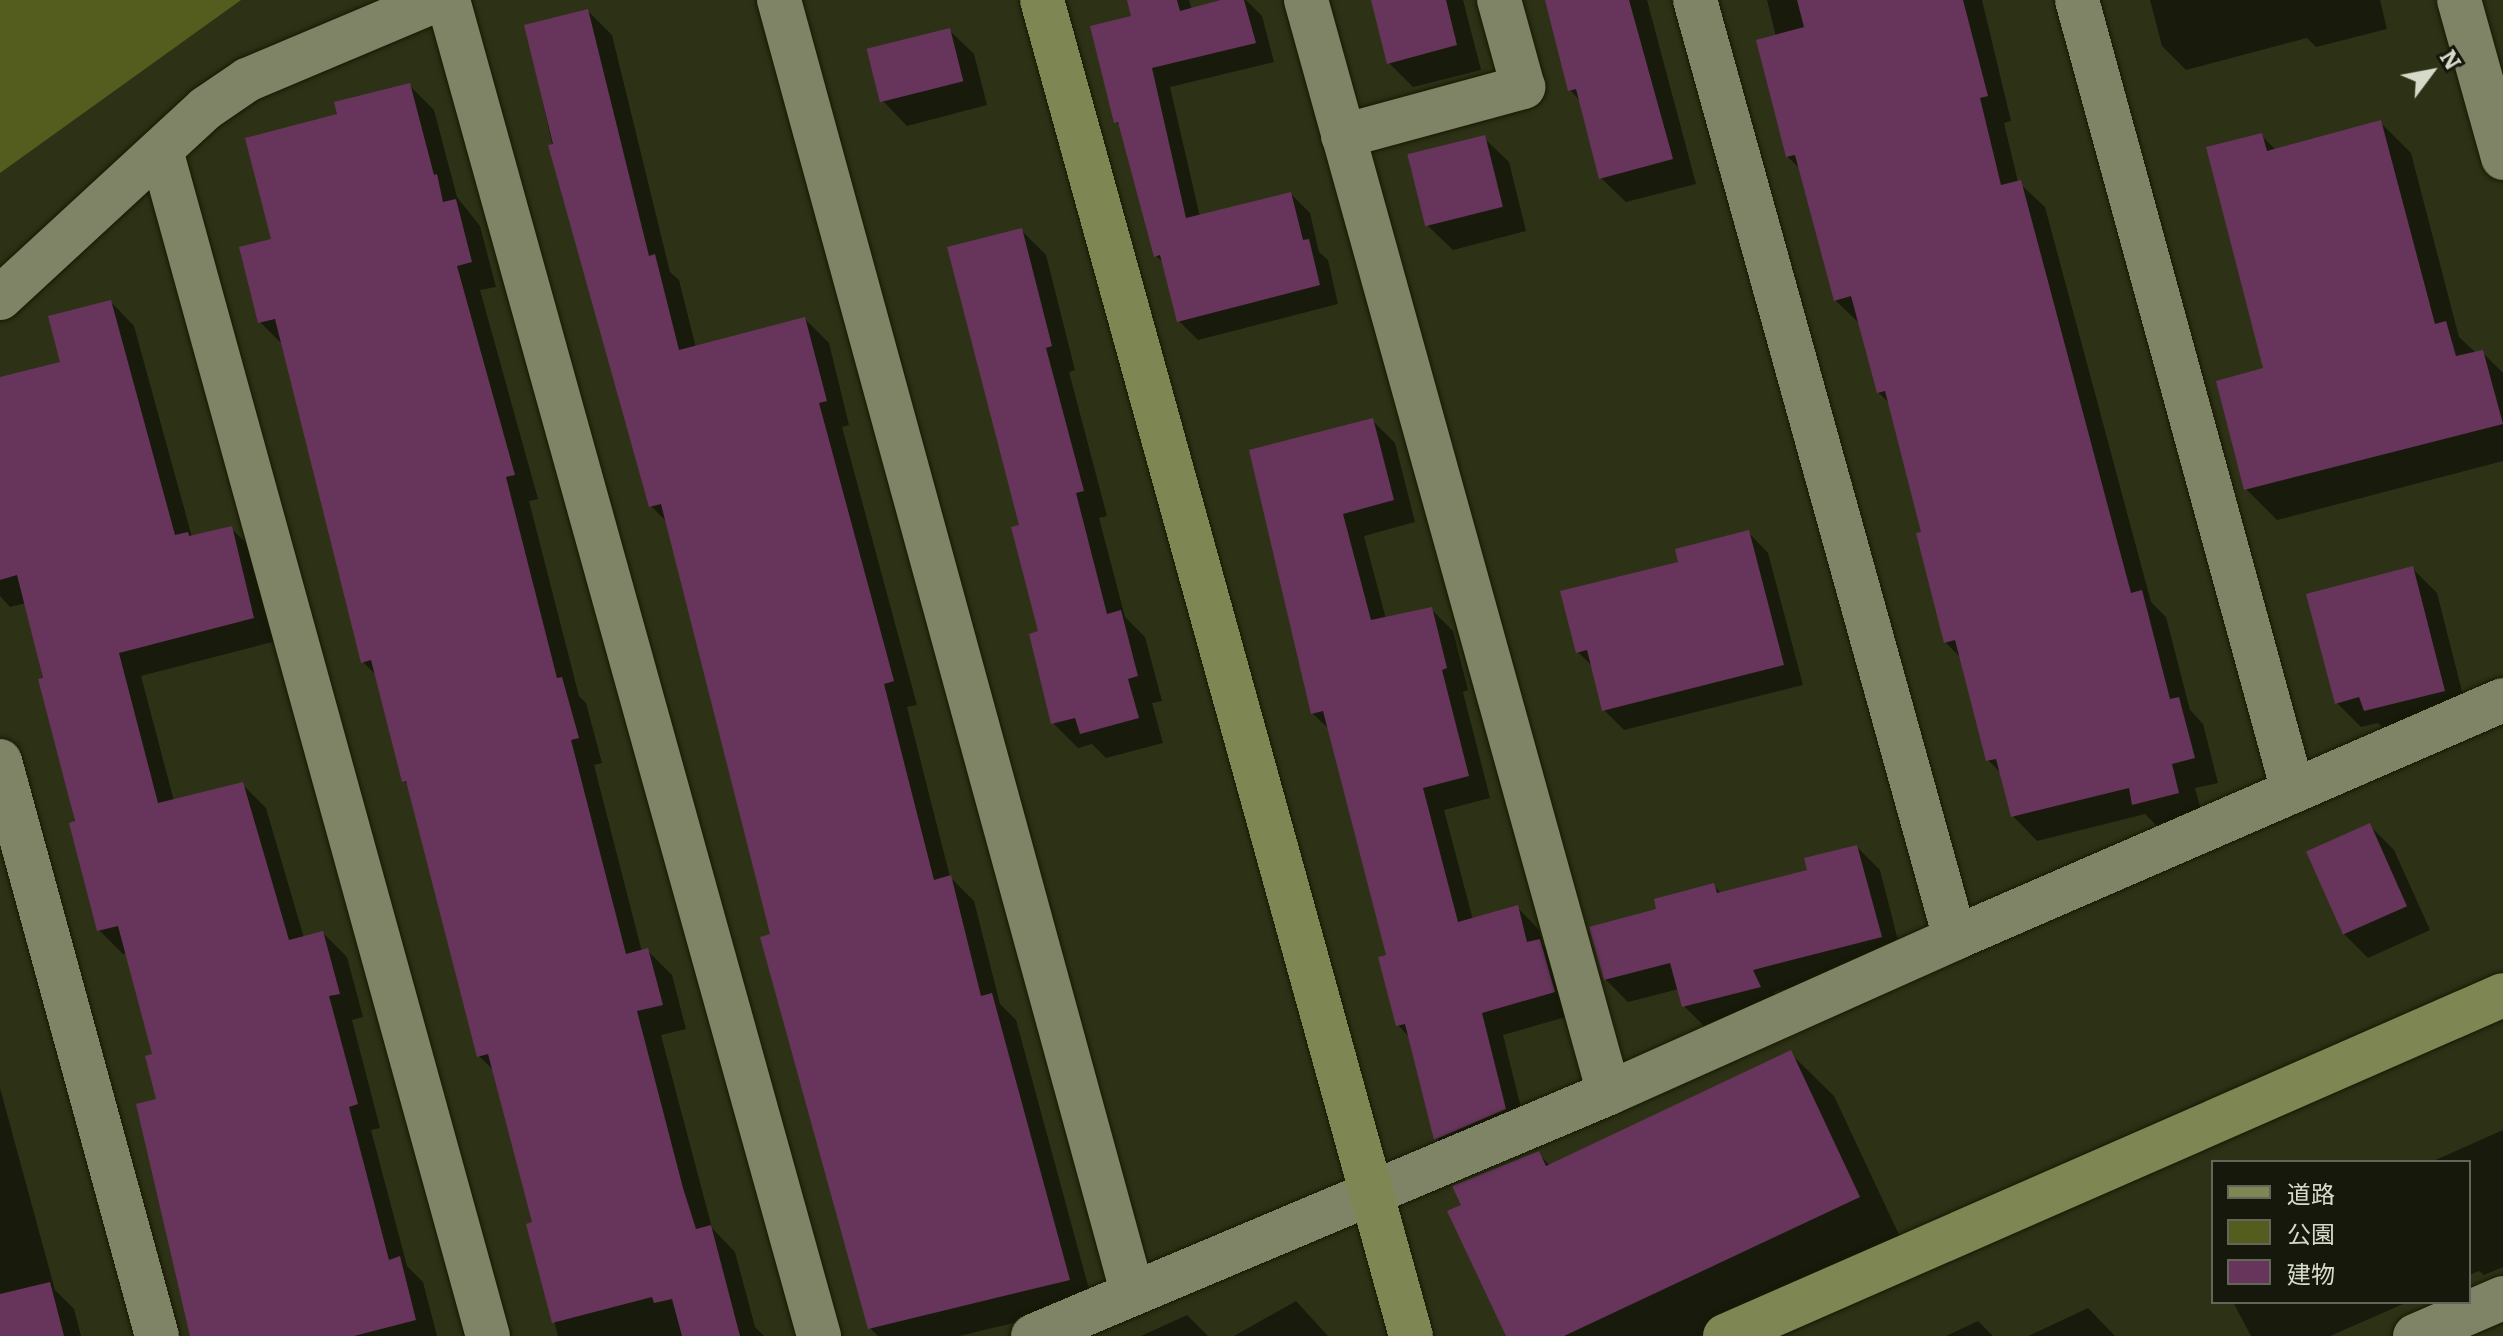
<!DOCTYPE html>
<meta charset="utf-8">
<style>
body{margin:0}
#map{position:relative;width:2503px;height:1336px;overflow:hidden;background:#2d3216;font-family:Literata,"Noto Sans JP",serif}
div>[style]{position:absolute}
.green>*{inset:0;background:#545d1d}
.shadow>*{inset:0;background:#0007}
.building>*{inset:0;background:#67355c;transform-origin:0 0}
.roads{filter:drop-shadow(0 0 2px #161901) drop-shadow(0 0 2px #161901)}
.street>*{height:44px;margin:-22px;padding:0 22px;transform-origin:22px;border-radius:22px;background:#7e8465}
.secondary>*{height:44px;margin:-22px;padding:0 22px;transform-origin:22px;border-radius:22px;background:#7e8654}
span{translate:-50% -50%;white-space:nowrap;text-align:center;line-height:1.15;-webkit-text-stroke:6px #16180c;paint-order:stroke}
.legend{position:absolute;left:2211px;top:1160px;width:260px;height:144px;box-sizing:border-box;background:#16180c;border:2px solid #636658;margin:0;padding:10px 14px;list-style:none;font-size:24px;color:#d6dac9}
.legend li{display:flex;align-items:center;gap:16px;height:40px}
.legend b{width:40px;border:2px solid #636658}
.north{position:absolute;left:2391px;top:32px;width:80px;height:80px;-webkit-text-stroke:6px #16180c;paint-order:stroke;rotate:58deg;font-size:22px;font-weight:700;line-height:32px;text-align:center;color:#d6dac9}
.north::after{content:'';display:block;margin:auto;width:28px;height:36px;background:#d6dac9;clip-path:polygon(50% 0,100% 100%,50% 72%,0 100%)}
</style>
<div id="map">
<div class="green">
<i style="clip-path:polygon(0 0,241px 0,0 173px)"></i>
</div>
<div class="shadow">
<i style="clip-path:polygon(1129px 0,1189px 0,1192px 10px,1229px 0,1246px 0,1262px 16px,1274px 62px,1170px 87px,1200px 217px,1291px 194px,1310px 213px,1319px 252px,1328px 260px,1338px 304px,1198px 340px,1179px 321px,1164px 263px,1156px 256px,1122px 127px,1116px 122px,1134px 17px)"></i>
<i style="clip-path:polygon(1373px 0,1463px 0,1481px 70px,1413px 87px,1389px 63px)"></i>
<i style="clip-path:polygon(1547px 0,1647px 0,1696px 184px,1626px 202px,1601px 178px,1581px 102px,1570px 90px)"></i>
<i style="clip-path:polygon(1767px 0,1982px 0,2011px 121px,2004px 123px,2018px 182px,2045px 207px,2151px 602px,2166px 617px,2190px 710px,2203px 724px,2218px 783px,2195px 788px,2203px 817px,2159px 828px,2145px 814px,2037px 841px,2013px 816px,2001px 773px,1988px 760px,1961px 658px,1945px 642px,1923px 533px,1890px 404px,1878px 392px,1861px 325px,1835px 300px,1801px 170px,1787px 156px,1776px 37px)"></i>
<i style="clip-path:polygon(2150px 0,2380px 0,2387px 29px,2316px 47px,2307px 38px,2186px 70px,2162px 46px)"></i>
<i style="clip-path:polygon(588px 11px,612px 35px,670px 272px,679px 280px,696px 348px,805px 319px,829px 343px,849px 425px,842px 427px,917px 705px,907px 707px,950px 877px,974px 901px,1000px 1004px,1016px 1020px,1093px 1304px,959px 1336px,878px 1336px,870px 1328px,668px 523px,651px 506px,566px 206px,526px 27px)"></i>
<i style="clip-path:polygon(949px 30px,974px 54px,987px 105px,907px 126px,883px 101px)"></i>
<i style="clip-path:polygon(409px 85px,434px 110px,457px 197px,480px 226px,496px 287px,480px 290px,538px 499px,529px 501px,579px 696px,586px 703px,602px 763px,594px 765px,642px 952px,648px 951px,672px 975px,686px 1029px,661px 1035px,712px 1228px,735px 1252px,755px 1327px,764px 1336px,558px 1336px,528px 1225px,534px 1224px,495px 1072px,479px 1056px,410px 787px,404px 781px,377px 676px,363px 662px,284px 346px,260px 322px,274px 240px,339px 116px)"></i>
<i style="clip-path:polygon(2380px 122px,2411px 153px,2459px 337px,2476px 353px,2482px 352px,2503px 373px,2503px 461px,2277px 520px,2246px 489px,2266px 370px,2261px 135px,2276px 150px)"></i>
<i style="clip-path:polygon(1484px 138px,1509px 162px,1526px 231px,1453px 250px,1428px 226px)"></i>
<i style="clip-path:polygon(1021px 230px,1046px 255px,1075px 370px,1069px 372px,1107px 516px,1099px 518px,1125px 617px,1145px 637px,1162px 701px,1152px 703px,1163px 743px,1106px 758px,1092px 744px,1078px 748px,1053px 723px,1022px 526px)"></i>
<i style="clip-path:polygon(111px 302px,134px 326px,192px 537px,231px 528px,255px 552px,276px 641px,141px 676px,174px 801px,242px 784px,266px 808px,304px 938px,323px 933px,347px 957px,363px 1017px,352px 1020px,380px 1128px,371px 1130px,407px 1266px,423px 1282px,437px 1336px,193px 1336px,154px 1056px,127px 953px,123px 954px,99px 930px,26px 603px,10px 607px,0 596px,0 456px)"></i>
<i style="clip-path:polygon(1372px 420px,1395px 443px,1415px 522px,1364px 536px,1386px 619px,1431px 609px,1453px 631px,1468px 690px,1463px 692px,1490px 798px,1444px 810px,1473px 920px,1517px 907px,1539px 930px,1543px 945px,1562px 963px,1576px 1014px,1503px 1035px,1527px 1132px,1458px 1161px,1436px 1138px,1410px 1038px,1398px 1025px,1388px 957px,1330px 730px,1312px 713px,1252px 451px)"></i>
<i style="clip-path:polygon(1748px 532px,1768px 553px,1803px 685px,1624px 730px,1604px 710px,1593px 667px,1578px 652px,1681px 563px)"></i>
<i style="clip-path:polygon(2412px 568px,2437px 593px,2468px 715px,2390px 735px,2378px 723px,2361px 727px,2337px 703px)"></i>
<i style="clip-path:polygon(2370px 826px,2394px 850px,2430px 930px,2368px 958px,2343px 933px)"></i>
<i style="clip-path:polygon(1857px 847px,1880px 870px,1903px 960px,1774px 992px,1782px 1010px,1707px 1029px,1684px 1006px,1679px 989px,1628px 1002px,1605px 979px,1659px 911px,1713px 885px,1722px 894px,1809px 872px)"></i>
<i style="clip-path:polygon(1790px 1053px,1834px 1096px,1902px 1241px,1699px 1336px,1508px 1336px,1463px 1206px,1538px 1153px,1550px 1166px)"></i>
<i style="clip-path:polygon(0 1088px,55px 1290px,74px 1309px,81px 1336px,0 1336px)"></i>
<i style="clip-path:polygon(2503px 1130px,2503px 1267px,2484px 1275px,2479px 1271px,2469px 1275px,2469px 1162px,2431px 1162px)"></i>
<i style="clip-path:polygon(1296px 1301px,1328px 1336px,1234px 1336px)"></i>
<i style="clip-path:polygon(2233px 1302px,2408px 1302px,2330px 1336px,2251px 1336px)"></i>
<i style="clip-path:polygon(2088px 1308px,2115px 1336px,2028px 1336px)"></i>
<i style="clip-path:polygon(1187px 1315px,1208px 1336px,1141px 1336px)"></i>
<i style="clip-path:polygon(1978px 1321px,1993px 1336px,1946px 1336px)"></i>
</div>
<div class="building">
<i style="clip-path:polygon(1127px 0,1177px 0,1180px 11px,1221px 0,1244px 0,1256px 43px,1152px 68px,1186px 218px,1291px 192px,1303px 240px,1309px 239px,1320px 285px,1177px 322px,1160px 255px,1154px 257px,1118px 122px,1114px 123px,1090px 26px,1131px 16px)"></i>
<i style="clip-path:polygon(1371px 0,1446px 0,1457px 45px,1387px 64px)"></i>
<i style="clip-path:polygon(1545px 0,1629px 0,1673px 159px,1599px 179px,1576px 89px,1568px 91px)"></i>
<i style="clip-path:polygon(1797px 0,1963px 0,1988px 96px,1980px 98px,2001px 185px,2021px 180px,2131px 593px,2142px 590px,2170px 699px,2179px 697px,2195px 758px,2172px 764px,2179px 793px,2132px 805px,2129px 788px,2011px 817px,1996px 759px,1986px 761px,1955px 640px,1944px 643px,1916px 533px,1921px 532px,1885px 391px,1877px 393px,1851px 296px,1834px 301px,1795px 155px,1786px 157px,1756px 40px,1804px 27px)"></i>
<i style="clip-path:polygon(588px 9px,649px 256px,655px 254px,679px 350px,805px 317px,827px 401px,819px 403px,894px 681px,884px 684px,934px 880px,951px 875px,981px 996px,992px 993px,1070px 1280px,868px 1329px,760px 937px,770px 934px,661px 504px,649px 507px,548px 145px,553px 144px,524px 25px)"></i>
<i style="left:950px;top:28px;width:55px;height:86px;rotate:76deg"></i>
<i style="clip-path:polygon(410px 83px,434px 175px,437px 174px,443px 202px,456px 199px,472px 262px,457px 266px,515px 475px,506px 477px,557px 678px,562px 677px,579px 738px,571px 740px,626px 954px,648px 948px,663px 1005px,637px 1011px,683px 1188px,696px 1229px,711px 1225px,740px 1336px,682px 1336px,672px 1299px,654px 1303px,652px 1297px,552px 1323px,526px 1224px,532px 1222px,488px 1054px,477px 1057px,406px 781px,402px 782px,371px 660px,361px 663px,275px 319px,258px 323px,239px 247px,271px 239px,245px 138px,337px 114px,334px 102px)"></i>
<i style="clip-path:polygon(2381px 120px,2435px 324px,2446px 321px,2456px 356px,2483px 350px,2503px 424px,2244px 490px,2216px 381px,2263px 368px,2206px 147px,2262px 133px,2267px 151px)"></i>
<i style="left:1485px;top:135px;width:74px;height:80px;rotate:76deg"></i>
<i style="clip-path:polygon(1022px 228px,1052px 346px,1046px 348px,1084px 491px,1076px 493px,1107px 614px,1121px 610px,1138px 676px,1128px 679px,1139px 718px,1080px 734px,1075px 718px,1051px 724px,1029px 634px,1038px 631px,1011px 527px,1019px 525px,947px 247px)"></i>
<i style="clip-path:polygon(111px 300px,175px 535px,188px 532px,189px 536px,232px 526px,254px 618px,119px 653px,158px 803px,243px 782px,289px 940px,323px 931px,340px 994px,329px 996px,358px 1104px,349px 1107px,389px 1260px,400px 1256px,416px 1320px,354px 1336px,190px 1336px,136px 1104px,156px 1099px,145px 1056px,152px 1054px,118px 926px,97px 931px,69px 823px,75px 821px,38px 679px,43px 678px,17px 575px,0 580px,0 377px,60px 362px,48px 316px)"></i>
<i style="clip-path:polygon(1373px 418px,1394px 500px,1343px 514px,1371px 620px,1432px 607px,1447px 668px,1442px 670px,1469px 776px,1423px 788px,1458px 922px,1518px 905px,1527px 942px,1540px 939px,1555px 992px,1482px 1013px,1506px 1109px,1434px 1140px,1405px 1024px,1396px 1026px,1378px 957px,1386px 955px,1323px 711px,1311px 714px,1249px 450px)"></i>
<i style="clip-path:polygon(1749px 530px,1784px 665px,1602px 711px,1587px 650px,1576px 653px,1560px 591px,1678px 562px,1675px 549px)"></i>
<i style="clip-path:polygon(2413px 566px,2445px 691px,2364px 711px,2359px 697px,2335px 704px,2306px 594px)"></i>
<i style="left:2370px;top:823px;width:91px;height:70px;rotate:66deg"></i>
<i style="clip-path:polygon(1857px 845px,1882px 937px,1753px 970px,1761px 987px,1682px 1007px,1670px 963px,1604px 980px,1589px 927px,1656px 909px,1654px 899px,1714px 883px,1717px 893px,1807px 870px,1804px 858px)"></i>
<i style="clip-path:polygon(1791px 1050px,1860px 1197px,1564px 1336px,1506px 1336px,1447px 1211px,1461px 1205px,1452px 1186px,1539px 1151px,1546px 1166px)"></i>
<i style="clip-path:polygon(50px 1282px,64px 1336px,0 1336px,0 1294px)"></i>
</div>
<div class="roads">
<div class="street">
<i style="left:448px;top:0;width:1387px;rotate:74.48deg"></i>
<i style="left:779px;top:0;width:1338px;rotate:74.71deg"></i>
<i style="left:1306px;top:0;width:1134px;rotate:74.51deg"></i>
<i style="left:1695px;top:0;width:973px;rotate:74.51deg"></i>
<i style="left:2077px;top:0;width:820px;rotate:74.73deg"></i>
<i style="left:2459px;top:0;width:164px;rotate:74.4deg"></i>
<i style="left:1343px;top:136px;width:187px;rotate:-15.2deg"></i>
<i style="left:1523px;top:87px;width:90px;rotate:-105.4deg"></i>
<i style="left:161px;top:150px;width:1230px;rotate:74.59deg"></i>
<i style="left:0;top:298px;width:280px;rotate:-42.7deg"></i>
<i style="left:206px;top:108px;width:50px;rotate:-34.3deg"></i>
<i style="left:247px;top:80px;width:205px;rotate:-22.9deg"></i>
<i style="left:0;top:761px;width:596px;rotate:74.73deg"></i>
<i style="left:1033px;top:1336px;width:625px;rotate:-22.87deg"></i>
<i style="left:1609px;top:1093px;width:379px;rotate:-24.1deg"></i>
<i style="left:1955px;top:938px;width:597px;rotate:-23.48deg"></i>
<i style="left:2415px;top:1336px;width:96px;rotate:-23.4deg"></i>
</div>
<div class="secondary">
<i style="left:1042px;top:0;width:1386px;rotate:74.56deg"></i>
<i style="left:1725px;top:1336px;width:849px;rotate:-23.67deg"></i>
</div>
</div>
<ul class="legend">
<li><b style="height:10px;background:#7e8654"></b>道路</li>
<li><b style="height:22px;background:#545d1d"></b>公園</li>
<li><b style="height:22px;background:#67355c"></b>建物</li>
</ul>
<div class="north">N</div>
</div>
